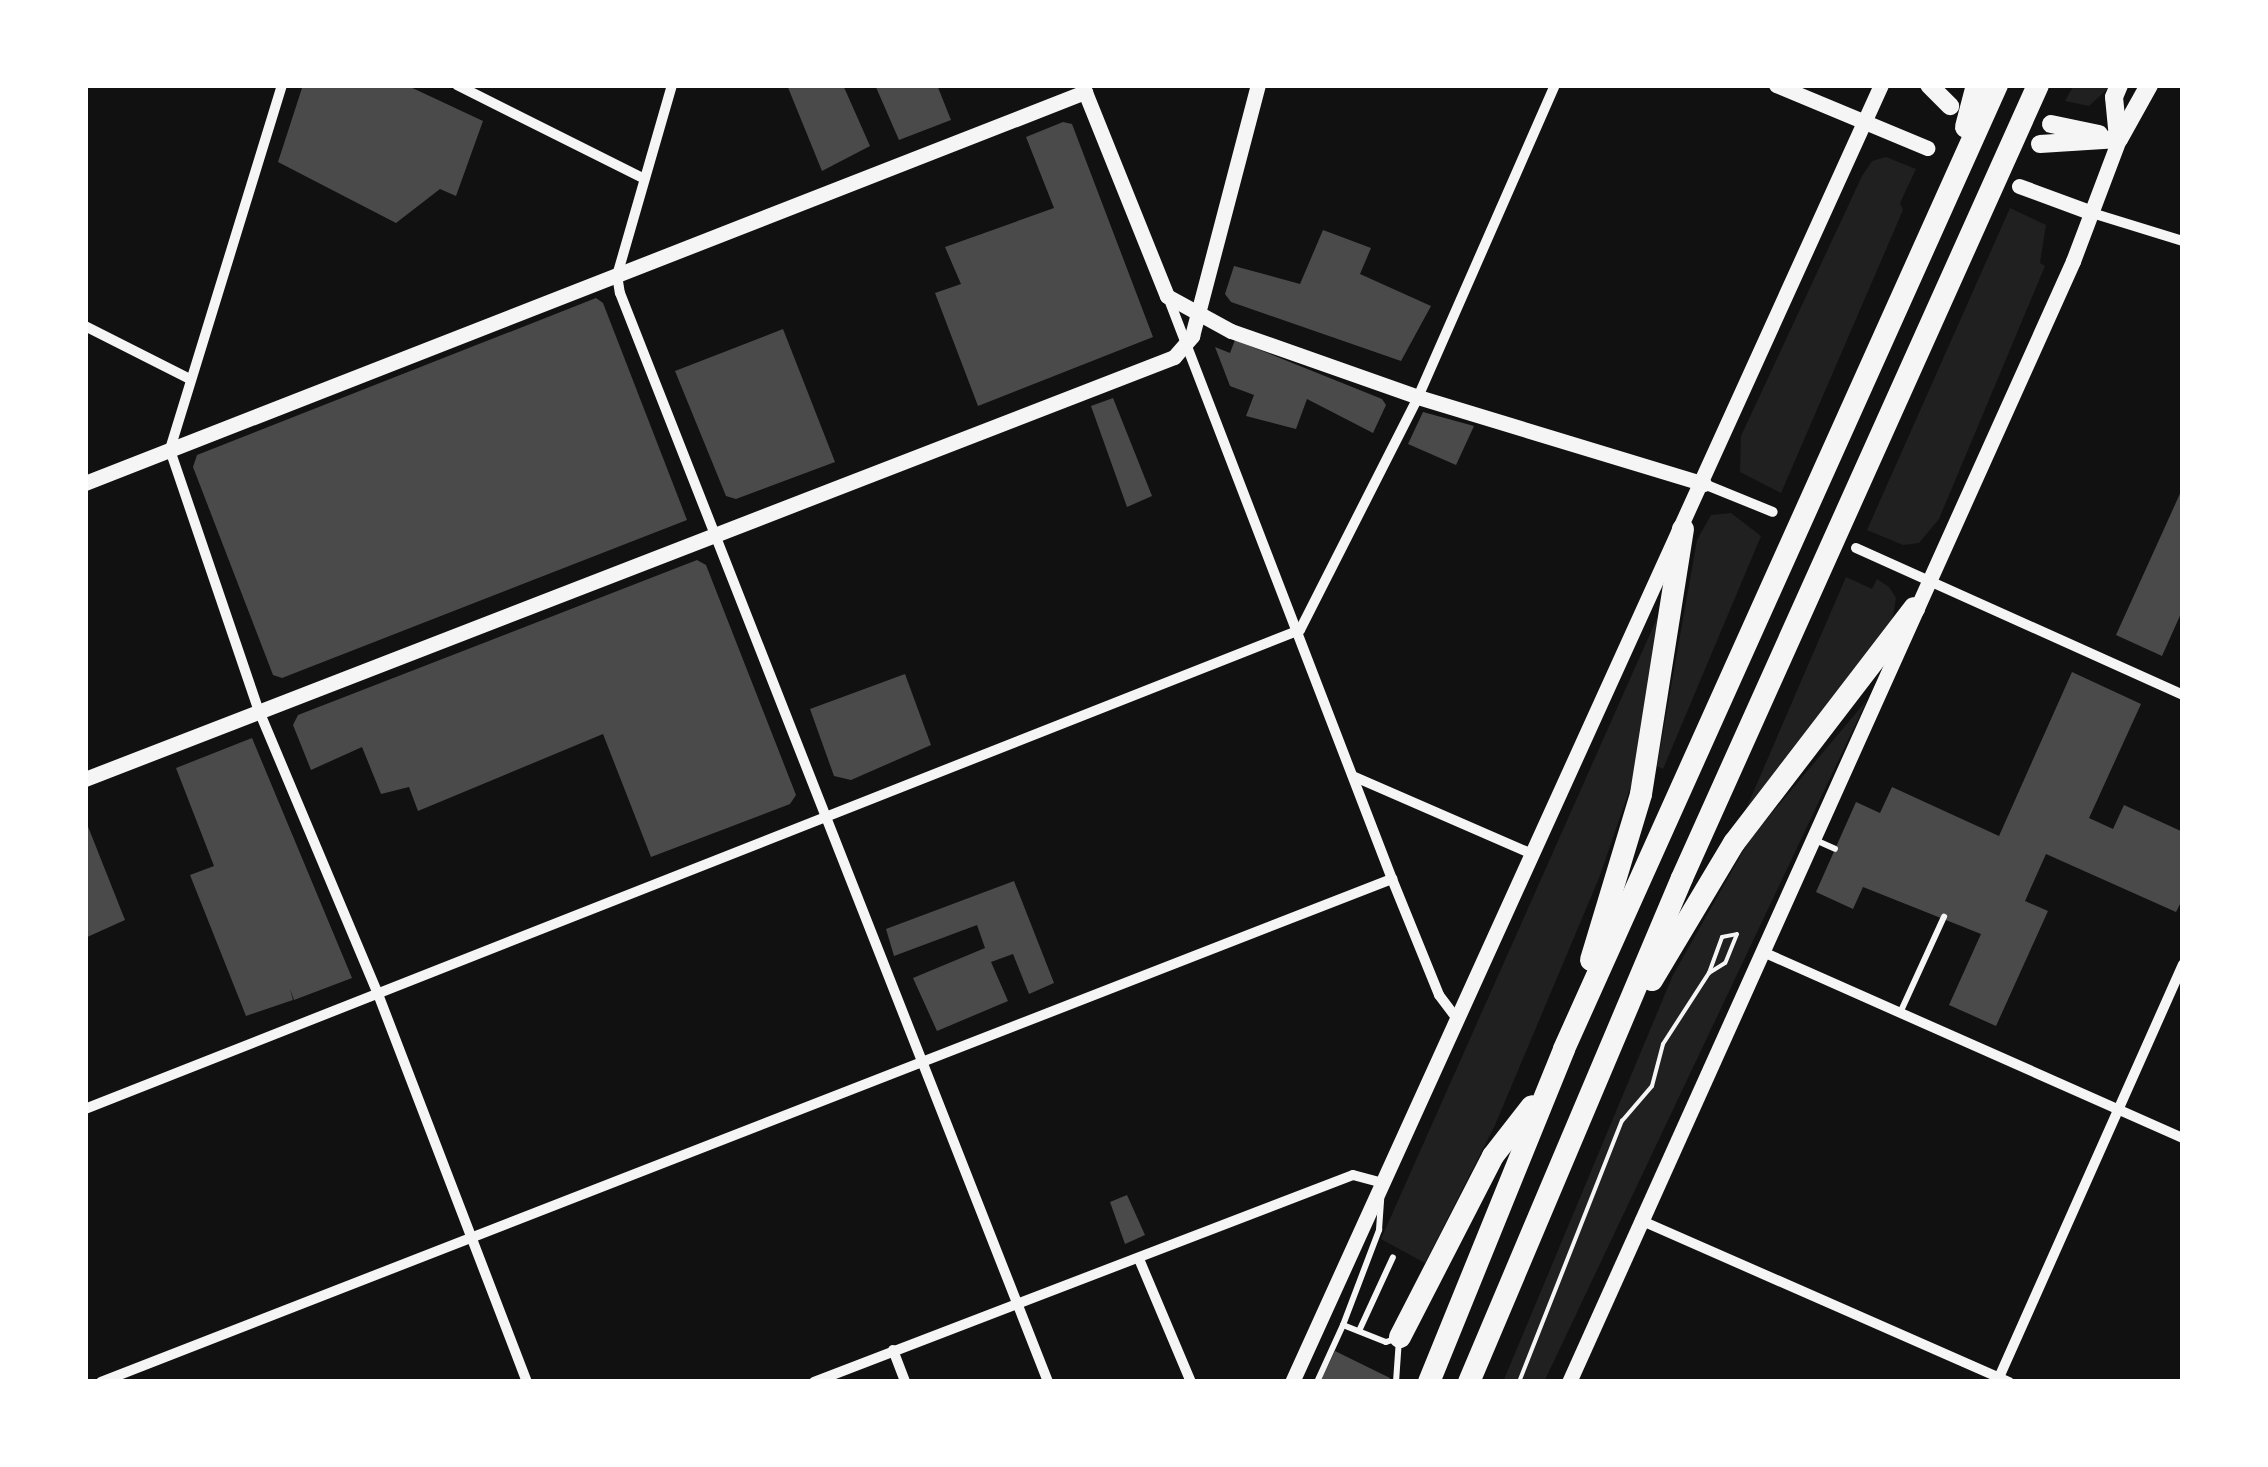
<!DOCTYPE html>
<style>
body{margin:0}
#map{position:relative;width:2268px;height:1467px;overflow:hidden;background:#111;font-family:"Roboto Serif",serif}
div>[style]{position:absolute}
.green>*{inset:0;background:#202020}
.building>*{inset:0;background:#4a4a4a}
.path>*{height:4px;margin:-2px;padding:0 2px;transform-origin:2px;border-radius:2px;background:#f5f5f5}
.service>*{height:6px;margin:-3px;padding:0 3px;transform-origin:3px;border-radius:3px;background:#f5f5f5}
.minor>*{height:10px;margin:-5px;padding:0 5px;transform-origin:5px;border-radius:5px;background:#f5f5f5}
.tertiary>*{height:15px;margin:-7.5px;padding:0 7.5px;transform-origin:7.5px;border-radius:7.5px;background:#f5f5f5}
.secondary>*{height:18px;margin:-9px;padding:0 9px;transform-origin:9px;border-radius:9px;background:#f5f5f5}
.motorway>*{height:22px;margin:-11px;padding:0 11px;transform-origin:11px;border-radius:11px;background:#f5f5f5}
span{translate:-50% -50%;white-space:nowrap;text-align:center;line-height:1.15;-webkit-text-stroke:10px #fff;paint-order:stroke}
.frame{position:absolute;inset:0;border:88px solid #fff;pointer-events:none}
</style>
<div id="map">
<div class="green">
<i style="clip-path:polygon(2074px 85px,2112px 85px,2089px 106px,2065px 101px)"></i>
<i style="clip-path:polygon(1886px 157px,1916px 169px,1900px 203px,1903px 210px,1781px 493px,1740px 472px,1741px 436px,1862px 176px,1872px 161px)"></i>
<i style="clip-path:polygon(2010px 208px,2046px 225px,2040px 263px,2045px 266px,1939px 519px,1919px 543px,1903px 545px,1867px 530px)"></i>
<i style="clip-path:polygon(1731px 513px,1761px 536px,1663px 769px,1657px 766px,1697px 540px,1711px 515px)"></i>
<i style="clip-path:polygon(1846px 577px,1872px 589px,1877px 579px,1889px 587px,1896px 598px,1892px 622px,1743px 816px)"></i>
<i style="clip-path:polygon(1658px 616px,1635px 774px,1599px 878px,1495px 1125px,1425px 1263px,1381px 1239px)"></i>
<i style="clip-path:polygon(1867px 700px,1544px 1382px,1503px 1382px,1673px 975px,1750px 839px)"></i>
</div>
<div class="building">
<i style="clip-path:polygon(303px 85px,406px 85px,483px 121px,456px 196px,440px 189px,396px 223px,278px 162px)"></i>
<i style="clip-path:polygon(787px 85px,843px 85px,870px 146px,822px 171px)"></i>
<i style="clip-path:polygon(875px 85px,937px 85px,951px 120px,899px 140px)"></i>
<i style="clip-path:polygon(1063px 122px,1072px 124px,1153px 337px,978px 406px,935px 293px,961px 284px,945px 247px,1054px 208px,1026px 137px)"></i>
<i style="clip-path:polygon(1323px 230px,1371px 248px,1360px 274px,1431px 306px,1401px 361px,1231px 302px,1225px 294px,1234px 266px,1300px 284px)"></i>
<i style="clip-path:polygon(596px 298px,603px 303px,687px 520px,282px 678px,273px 675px,193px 467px,197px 455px)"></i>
<i style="clip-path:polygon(783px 329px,835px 462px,736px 499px,726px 496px,675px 371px)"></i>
<i style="clip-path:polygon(1235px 340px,1382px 399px,1386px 405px,1373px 433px,1307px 399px,1296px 429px,1246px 416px,1254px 395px,1230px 386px,1215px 347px,1230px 353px)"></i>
<i style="clip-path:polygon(1113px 398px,1152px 496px,1127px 507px,1091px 406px)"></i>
<i style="clip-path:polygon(1423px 412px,1474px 426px,1456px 465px,1408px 444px)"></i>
<i style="clip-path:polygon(2183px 487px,2183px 609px,2162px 656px,2116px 635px)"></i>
<i style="clip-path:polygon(697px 560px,706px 565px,796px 795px,790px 804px,651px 857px,603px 734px,418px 811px,409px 787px,381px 794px,362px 747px,311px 770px,293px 725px,298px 715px)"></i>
<i style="clip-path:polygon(2072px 672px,2141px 704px,2089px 818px,2113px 829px,2124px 805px,2183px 832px,2183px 898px,2176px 912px,2046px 854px,2025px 901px,2048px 911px,1996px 1026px,1949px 1005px,1981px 934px,1863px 887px,1853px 909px,1816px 892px,1856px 802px,1880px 813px,1892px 787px,1999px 836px)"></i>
<i style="clip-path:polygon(905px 674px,931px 745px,851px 780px,834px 776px,810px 709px)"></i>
<i style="clip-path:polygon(252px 738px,352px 978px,294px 1000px,290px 989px,293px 1000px,246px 1016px,190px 875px,214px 866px,176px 768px)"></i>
<i style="clip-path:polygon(85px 819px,125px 920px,85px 938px)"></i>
<i style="clip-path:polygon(1014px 881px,1054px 983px,1029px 994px,1013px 954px,991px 962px,1008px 1001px,937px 1031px,913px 978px,985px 948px,977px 925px,894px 956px,886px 929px)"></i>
<i style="clip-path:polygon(1127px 1195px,1145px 1235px,1125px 1244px,1110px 1202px)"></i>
<i style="clip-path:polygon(1335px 1351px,1390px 1378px,1388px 1382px,1320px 1382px)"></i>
</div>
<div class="path">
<i style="left:1519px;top:1382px;width:281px;rotate:-68.5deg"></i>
<i style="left:1622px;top:1121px;width:46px;rotate:-49.4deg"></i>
<i style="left:1652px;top:1086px;width:43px;rotate:-75.3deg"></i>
<i style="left:1663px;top:1044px;width:85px;rotate:-57.1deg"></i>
<i style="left:1709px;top:973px;width:38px;rotate:-70deg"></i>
<i style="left:1722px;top:937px;width:15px;rotate:-11deg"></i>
<i style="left:1737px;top:934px;width:31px;rotate:112deg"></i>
<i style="left:1725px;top:963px;width:19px;rotate:148deg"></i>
</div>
<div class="service">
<i style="left:1813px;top:839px;width:24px;rotate:24deg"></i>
<i style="left:1900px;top:1013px;width:106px;rotate:-65.4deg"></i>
<i style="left:1343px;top:1325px;width:102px;rotate:-69.2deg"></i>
<i style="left:1379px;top:1230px;width:31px;rotate:-86deg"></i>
<i style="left:1359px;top:1331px;width:81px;rotate:-65.3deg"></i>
<i style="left:1317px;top:1382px;width:63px;rotate:-65.5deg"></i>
<i style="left:1343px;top:1325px;width:46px;rotate:21.6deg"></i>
<i style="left:1386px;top:1342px;width:9px;rotate:-18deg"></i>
<i style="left:1396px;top:1382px;width:39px;rotate:-86deg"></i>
</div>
<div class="minor">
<i style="left:282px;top:85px;width:382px;rotate:107.1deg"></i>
<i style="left:170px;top:450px;width:276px;rotate:71.2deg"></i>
<i style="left:259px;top:711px;width:307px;rotate:67.2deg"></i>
<i style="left:378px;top:994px;width:416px;rotate:69deg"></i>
<i style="left:457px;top:85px;width:208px;rotate:26.6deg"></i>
<i style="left:672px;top:85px;width:198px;rotate:106.1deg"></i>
<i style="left:617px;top:275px;width:18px;rotate:81deg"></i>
<i style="left:620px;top:293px;width:1170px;rotate:68.54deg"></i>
<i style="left:2092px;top:213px;width:95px;rotate:17.1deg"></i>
<i style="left:1168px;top:297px;width:624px;rotate:68.95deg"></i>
<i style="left:1392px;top:879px;width:125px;rotate:67.9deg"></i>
<i style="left:1439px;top:995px;width:30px;rotate:53deg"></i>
<i style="left:85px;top:326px;width:118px;rotate:26.8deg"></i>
<i style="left:1704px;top:484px;width:74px;rotate:22.1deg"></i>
<i style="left:1856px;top:548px;width:359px;rotate:24.2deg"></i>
<i style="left:1355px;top:777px;width:193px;rotate:23.5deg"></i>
<i style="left:1763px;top:952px;width:459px;rotate:23.9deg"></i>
<i style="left:85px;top:1109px;width:1306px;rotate:-21.52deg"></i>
<i style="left:1300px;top:630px;width:261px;rotate:-63.1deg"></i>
<i style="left:1418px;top:397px;width:341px;rotate:-66.3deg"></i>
<i style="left:1640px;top:1220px;width:403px;rotate:23.7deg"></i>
<i style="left:1139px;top:1259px;width:134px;rotate:67.1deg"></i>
<i style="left:893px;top:1350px;width:34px;rotate:69deg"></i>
<i style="left:101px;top:1382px;width:1386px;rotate:-21.29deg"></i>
<i style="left:814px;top:1382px;width:577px;rotate:-21.01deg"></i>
<i style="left:1353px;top:1175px;width:31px;rotate:15deg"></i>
<i style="left:1997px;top:1382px;width:457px;rotate:-66deg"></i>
</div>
<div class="tertiary">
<i style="left:1776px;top:85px;width:164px;rotate:22.6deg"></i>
<i style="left:2019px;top:186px;width:78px;rotate:20.3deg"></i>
<i style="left:85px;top:483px;width:1074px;rotate:-21.36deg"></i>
<i style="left:1085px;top:92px;width:220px;rotate:68.1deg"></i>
<i style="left:1167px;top:296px;width:73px;rotate:28.7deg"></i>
<i style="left:1231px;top:331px;width:198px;rotate:19.4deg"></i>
<i style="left:1418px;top:397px;width:299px;rotate:16.9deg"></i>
<i style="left:85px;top:779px;width:1168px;rotate:-21.18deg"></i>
<i style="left:1174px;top:357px;width:28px;rotate:-49deg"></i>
<i style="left:1192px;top:336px;width:260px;rotate:-75.3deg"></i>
<i style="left:1292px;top:1382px;width:1424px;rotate:-65.58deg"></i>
<i style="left:1569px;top:1382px;width:1229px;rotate:-65.79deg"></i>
<i style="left:2073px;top:261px;width:130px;rotate:-69.3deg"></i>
</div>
<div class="secondary">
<i style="left:1929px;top:85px;width:30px;rotate:45deg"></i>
<i style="left:2051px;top:124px;width:49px;rotate:11.8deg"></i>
<i style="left:2118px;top:138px;width:41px;rotate:-95.6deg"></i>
<i style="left:2114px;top:97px;width:13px;rotate:-67deg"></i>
<i style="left:2119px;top:139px;width:62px;rotate:-60.9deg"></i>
<i style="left:2040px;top:144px;width:79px;rotate:-3.6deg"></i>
</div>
<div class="motorway">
<i style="left:1966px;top:127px;width:43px;rotate:-75.3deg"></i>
<i style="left:1591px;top:960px;width:173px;rotate:-73.2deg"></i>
<i style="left:1641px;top:794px;width:268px;rotate:-81deg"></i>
<i style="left:1652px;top:980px;width:160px;rotate:-59.1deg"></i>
<i style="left:1734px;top:843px;width:296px;rotate:-52.5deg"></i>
<i style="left:1400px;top:1337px;width:203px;rotate:-62.8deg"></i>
<i style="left:1493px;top:1156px;width:63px;rotate:-52deg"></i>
<i style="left:1429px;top:1382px;width:359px;rotate:-67.9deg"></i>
<i style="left:1564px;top:1049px;width:1057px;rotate:-65.81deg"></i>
<i style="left:1469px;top:1382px;width:547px;rotate:-67.09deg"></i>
<i style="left:1682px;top:878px;width:869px;rotate:-65.82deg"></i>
</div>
<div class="frame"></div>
</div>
